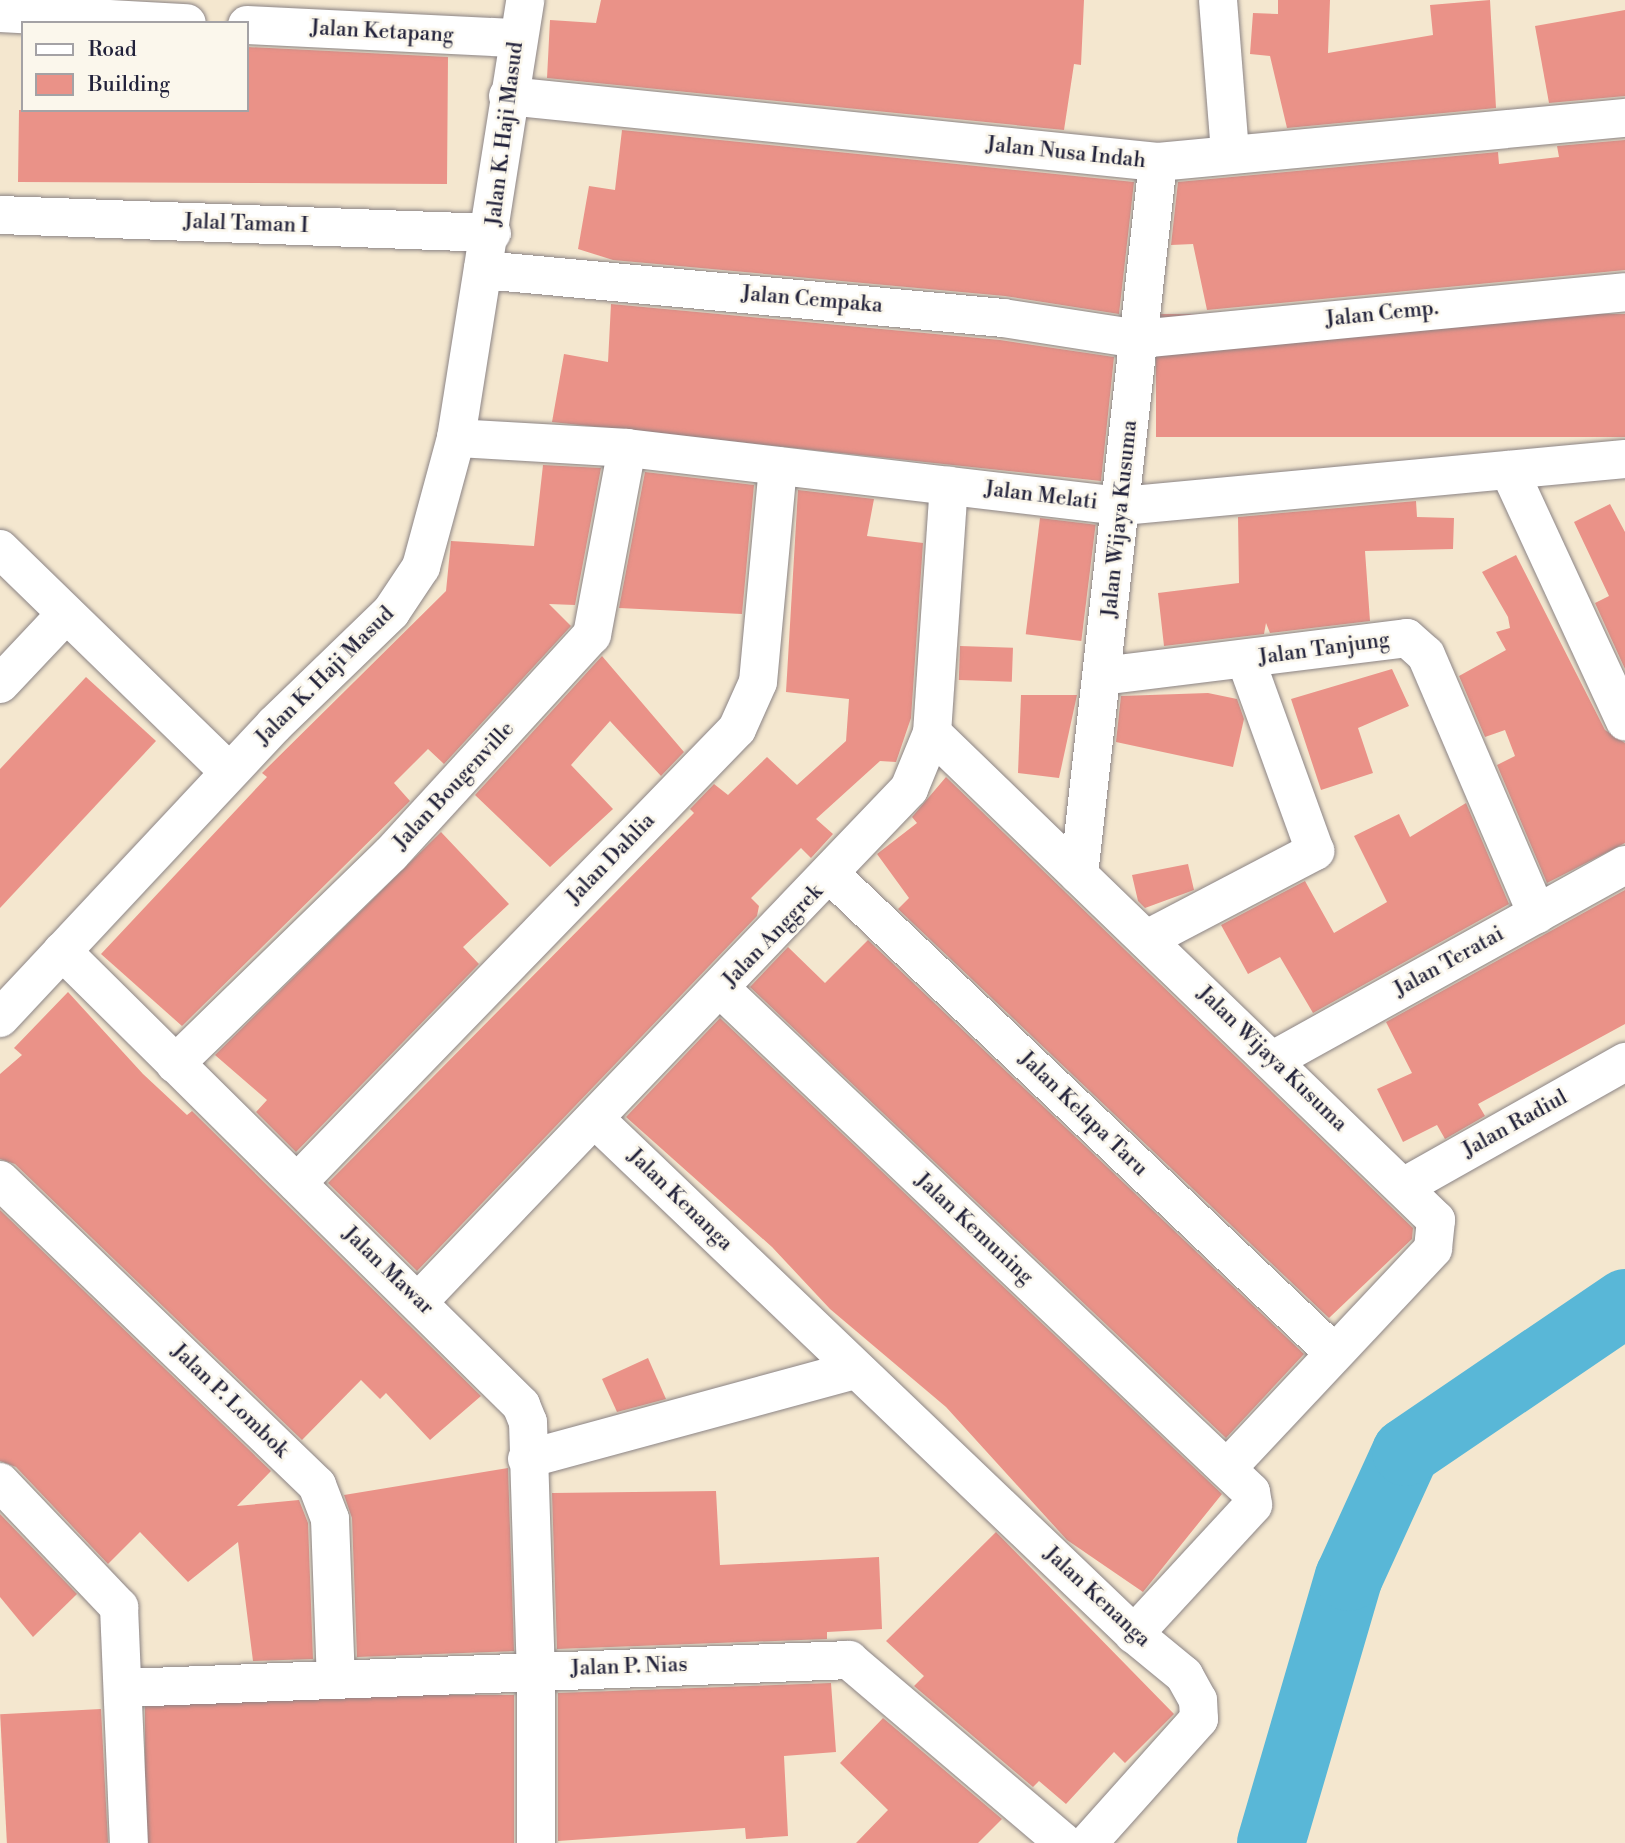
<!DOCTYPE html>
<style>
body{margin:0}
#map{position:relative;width:1625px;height:1843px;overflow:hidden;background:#f4e7cf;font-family:"Libre Bodoni",serif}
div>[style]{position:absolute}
.river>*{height:68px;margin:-34px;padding:0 34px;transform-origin:34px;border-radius:34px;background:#59b7d7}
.building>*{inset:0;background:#ea9288;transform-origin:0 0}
.roads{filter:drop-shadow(0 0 2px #8b8485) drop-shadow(0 0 2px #8b8485)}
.minor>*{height:38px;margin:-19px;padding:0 19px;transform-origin:19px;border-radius:19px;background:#fff}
.tertiary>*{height:38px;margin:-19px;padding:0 19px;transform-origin:19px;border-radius:19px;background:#fff}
span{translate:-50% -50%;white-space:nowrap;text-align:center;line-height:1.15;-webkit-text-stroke:5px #fbf7ec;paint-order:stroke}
.street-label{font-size:21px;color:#22223b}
.legend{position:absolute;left:21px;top:21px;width:228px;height:91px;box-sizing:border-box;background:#fbf7ec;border:2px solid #a4a2a5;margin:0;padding:9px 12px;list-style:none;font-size:21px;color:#22223b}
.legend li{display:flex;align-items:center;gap:14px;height:35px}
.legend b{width:35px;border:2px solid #a4a2a5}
</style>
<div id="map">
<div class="river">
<i style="left:1271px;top:1843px;width:277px;rotate:-73.7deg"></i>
<i style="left:1349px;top:1577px;width:137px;rotate:-65.5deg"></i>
<i style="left:1406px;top:1452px;width:265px;rotate:-34.2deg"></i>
</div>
<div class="building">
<i style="clip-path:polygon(601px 0,1084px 0,1081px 65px,1074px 64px,1064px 130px,547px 78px,550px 20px,596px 23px)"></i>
<i style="clip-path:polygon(1278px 0,1330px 0,1328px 53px,1433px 35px,1430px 5px,1490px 0,1496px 108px,1287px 128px,1270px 56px,1250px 54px,1253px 13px,1278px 14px)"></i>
<i style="clip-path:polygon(1625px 10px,1625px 96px,1549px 103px,1535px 26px)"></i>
<i style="clip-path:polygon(247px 47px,448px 57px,447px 184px,18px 182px,19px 110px,247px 110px)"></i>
<i style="clip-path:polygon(622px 130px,1134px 182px,1119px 314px,1005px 296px,613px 260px,578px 249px,589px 186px,615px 190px)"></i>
<i style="clip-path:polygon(1625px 140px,1625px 270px,1207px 310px,1193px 244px,1171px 245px,1178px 182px,1498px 152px,1499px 164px,1559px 157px,1557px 146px)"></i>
<i style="clip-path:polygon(611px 304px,1000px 340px,1114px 357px,1101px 481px,552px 422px,564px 354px,608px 362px)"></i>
<i style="left:1625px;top:314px;width:123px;height:469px;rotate:90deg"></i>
<i style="clip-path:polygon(543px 465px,601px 468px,575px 605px,549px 604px,571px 626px,444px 764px,428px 749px,394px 783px,410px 801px,182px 1026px,101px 954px,267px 777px,262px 773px,446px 591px,451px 541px,534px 546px)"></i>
<i style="clip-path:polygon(645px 472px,754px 485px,742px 614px,619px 608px)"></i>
<i style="clip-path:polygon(798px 490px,874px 499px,867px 536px,923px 543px,911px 718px,896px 762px,880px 761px,816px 819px,833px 834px,811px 858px,801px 848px,751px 898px,759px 906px,757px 916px,417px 1271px,328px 1183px,694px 813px,690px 809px,714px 784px,728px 795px,767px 757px,797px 785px,846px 741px,849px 699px,786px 692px)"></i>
<i style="clip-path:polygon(1416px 501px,1417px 517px,1454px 518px,1453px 549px,1365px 551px,1370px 621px,1270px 633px,1266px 623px,1264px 634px,1164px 646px,1158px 593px,1239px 583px,1238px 517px)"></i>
<i style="clip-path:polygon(1610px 504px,1625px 532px,1625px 669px,1595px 603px,1609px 596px,1574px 522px)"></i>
<i style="left:1040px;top:518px;width:56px;height:117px;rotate:7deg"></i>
<i style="clip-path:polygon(1516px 555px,1605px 730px,1625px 743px,1625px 843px,1547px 883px,1497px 765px,1515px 756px,1505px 730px,1485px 737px,1459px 676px,1506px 650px,1496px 632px,1510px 628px,1508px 617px,1482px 572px)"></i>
<i style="left:960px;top:646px;width:53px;height:34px;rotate:2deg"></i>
<i style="clip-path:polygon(602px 656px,684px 752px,661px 776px,610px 721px,571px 765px,613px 809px,550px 867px,475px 795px)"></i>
<i style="clip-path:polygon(1392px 669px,1409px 706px,1358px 728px,1373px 773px,1321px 790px,1291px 699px)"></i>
<i style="clip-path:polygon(86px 677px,156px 741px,0 908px,0 769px)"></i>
<i style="clip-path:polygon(1208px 693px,1237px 699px,1244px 719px,1233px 767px,1116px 742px,1121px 696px)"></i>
<i style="clip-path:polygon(1021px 695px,1077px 695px,1059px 778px,1018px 773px)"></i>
<i style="clip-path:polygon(946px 777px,1413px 1228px,1412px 1239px,1329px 1318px,898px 909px,909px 898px,877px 854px,917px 823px,912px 817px)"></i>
<i style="clip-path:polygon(1466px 803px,1509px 904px,1313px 1013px,1280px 957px,1248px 974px,1221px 925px,1305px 881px,1334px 933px,1387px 902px,1354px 836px,1399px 814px,1410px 837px)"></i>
<i style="clip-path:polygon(441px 832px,509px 904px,463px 947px,479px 964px,296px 1152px,256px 1112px,267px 1100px,215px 1055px)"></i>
<i style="clip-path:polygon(1188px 864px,1194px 890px,1145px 908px,1138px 901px,1132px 875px)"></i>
<i style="clip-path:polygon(1625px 890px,1625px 1024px,1478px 1104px,1485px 1116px,1445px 1139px,1437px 1125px,1403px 1142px,1377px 1089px,1412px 1073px,1386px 1022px)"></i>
<i style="clip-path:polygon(868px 940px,1304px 1354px,1226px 1438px,750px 987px,788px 947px,825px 983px)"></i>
<i style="clip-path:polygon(68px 992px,143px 1074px,187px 1115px,192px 1111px,481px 1396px,430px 1440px,386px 1393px,380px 1399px,361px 1380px,302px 1440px,15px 1164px,0 1159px,0 1074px,22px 1055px,14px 1048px)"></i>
<i style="clip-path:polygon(720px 1018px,1222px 1494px,1143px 1592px,1067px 1540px,946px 1407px,830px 1309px,772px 1247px,626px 1117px)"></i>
<i style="clip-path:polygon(0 1210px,271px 1471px,237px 1506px,299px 1500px,308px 1523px,313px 1659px,253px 1661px,238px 1542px,188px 1582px,140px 1532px,108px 1564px,16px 1467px,0 1461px)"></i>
<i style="clip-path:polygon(648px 1358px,666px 1399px,617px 1412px,602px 1379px)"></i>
<i style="clip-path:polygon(508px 1468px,514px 1651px,357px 1657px,352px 1518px,344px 1495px)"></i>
<i style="clip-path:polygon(716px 1491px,720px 1565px,879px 1557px,882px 1629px,827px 1632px,827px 1639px,557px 1649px,552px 1493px)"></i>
<i style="clip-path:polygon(0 1514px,77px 1594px,33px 1637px,0 1597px)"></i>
<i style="clip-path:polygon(996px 1532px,1174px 1714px,1125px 1763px,1114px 1752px,1066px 1804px,1039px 1781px,1033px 1787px,914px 1686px,924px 1676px,886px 1641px)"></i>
<i style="clip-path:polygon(831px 1683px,836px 1752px,784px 1756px,788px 1836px,746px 1839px,745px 1828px,558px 1841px,558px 1693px)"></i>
<i style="left:514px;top:1695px;width:148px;height:369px;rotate:90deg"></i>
<i style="left:101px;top:1709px;width:134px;height:101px;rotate:87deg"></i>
<i style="clip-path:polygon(883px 1718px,1002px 1819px,978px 1843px,856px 1843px,888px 1810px,840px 1763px)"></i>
</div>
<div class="roads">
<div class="minor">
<i style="left:1218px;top:0;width:151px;rotate:85.5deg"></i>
<i style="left:0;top:13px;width:187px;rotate:3.1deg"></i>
<i style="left:247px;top:25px;width:270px;rotate:2.8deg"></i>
<i style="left:508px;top:96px;width:653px;rotate:5.8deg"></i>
<i style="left:1158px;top:162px;width:469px;rotate:-5.4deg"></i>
<i style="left:0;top:215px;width:492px;rotate:2.1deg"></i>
<i style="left:483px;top:270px;width:522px;rotate:5.27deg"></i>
<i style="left:1003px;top:318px;width:138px;rotate:8.8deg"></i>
<i style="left:1139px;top:339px;width:488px;rotate:-5.5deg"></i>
<i style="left:456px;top:438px;width:171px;rotate:3.3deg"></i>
<i style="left:627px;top:448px;width:498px;rotate:6.7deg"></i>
<i style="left:1122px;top:506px;width:505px;rotate:-5.34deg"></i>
<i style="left:1509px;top:470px;width:277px;rotate:65.2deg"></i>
<i style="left:0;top:549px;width:320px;rotate:44.2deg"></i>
<i style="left:1102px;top:676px;width:307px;rotate:-7.1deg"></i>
<i style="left:1407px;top:638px;width:25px;rotate:42deg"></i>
<i style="left:1426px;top:655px;width:282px;rotate:66.8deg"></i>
<i style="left:0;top:684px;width:96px;rotate:-46.7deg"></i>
<i style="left:932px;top:733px;width:701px;rotate:44.02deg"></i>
<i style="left:1436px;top:1220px;width:29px;rotate:96deg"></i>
<i style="left:1433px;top:1249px;width:301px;rotate:133.2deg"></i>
<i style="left:831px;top:875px;width:694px;rotate:43.54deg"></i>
<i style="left:1079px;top:875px;width:717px;rotate:-83.68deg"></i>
<i style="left:1147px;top:939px;width:190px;rotate:-27.6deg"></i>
<i style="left:1315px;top:851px;width:203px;rotate:-109.9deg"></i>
<i style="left:62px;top:951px;width:646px;rotate:44.69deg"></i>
<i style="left:521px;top:1405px;width:18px;rotate:68deg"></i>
<i style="left:528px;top:1422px;width:248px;rotate:88.2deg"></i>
<i style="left:536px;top:1670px;width:173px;rotate:90deg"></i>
<i style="left:722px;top:990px;width:729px;rotate:43.5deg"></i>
<i style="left:1251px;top:1492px;width:13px;rotate:81deg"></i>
<i style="left:1253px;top:1505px;width:176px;rotate:132.7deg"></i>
<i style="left:1273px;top:1060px;width:402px;rotate:-29deg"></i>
<i style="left:175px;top:1064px;width:301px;rotate:-44.2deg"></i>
<i style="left:391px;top:854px;width:297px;rotate:-47.5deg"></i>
<i style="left:592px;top:635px;width:190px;rotate:-79.4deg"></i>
<i style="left:595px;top:1119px;width:745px;rotate:43.7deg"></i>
<i style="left:1134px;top:1634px;width:65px;rotate:39.4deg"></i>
<i style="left:1184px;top:1675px;width:29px;rotate:61deg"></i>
<i style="left:1198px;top:1700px;width:19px;rotate:87deg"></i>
<i style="left:1199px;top:1719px;width:166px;rotate:131.8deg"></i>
<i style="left:0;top:1180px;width:440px;rotate:43.9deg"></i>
<i style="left:317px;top:1485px;width:36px;rotate:69deg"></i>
<i style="left:330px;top:1519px;width:161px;rotate:87.9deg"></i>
<i style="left:297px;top:1183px;width:632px;rotate:-45.9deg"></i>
<i style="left:737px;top:729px;width:51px;rotate:-65.9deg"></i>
<i style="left:758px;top:682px;width:217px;rotate:-84.7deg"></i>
<i style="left:1405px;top:1186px;width:253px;rotate:-29.4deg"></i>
<i style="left:419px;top:1301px;width:709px;rotate:-46.26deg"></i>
<i style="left:909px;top:789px;width:61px;rotate:-67.7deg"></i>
<i style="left:932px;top:733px;width:248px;rotate:-86.1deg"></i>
<i style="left:527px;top:1459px;width:340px;rotate:-15.2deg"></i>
<i style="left:0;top:1482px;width:173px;rotate:46.4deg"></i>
<i style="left:119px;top:1607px;width:236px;rotate:87.6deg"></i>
<i style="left:125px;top:1688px;width:725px;rotate:-2.21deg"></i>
<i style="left:849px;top:1660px;width:282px;rotate:40.4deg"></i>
</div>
<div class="tertiary">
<i style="left:0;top:1018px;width:401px;rotate:-46.9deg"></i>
<i style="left:274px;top:725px;width:163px;rotate:-44deg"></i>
<i style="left:391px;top:612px;width:54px;rotate:-56.3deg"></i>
<i style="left:421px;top:567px;width:134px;rotate:-74.8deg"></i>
<i style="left:456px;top:438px;width:443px;rotate:-81deg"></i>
</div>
</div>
<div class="street-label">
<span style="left:382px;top:32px;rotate:3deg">Jalan Ketapang</span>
<span style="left:505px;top:134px;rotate:-83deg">Jalan K. Haji Masud</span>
<span style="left:1066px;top:153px;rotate:6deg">Jalan Nusa Indah</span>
<span style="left:246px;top:224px;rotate:2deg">Jalal Taman I</span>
<span style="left:812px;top:300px;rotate:5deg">Jalan Cempaka</span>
<span style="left:1382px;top:314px;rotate:-6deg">Jalan Cemp.</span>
<span style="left:1041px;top:496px;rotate:7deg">Jalan Melati</span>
<span style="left:1120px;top:519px;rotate:-84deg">Jalan Wijaya Kusuma</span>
<span style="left:1324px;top:649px;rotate:-8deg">Jalan Tanjung</span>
<span style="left:325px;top:676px;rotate:-45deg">Jalan K. Haji Masud</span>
<span style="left:454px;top:786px;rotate:-47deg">Jalan Bougenville</span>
<span style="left:611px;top:859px;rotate:-46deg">Jalan Dahlia</span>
<span style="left:773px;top:936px;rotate:-46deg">Jalan Anggrek</span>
<span style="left:1449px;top:962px;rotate:-29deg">Jalan Teratai</span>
<span style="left:1272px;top:1059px;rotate:44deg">Jalan Wijaya Kusuma</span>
<span style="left:1083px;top:1114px;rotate:44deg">Jalan Kelapa Taru</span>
<span style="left:1515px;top:1124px;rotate:-29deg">Jalan Radiul</span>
<span style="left:680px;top:1200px;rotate:44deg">Jalan Kenanga</span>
<span style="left:974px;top:1229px;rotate:43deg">Jalan Kemuning</span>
<span style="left:388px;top:1271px;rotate:44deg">Jalan Mawar</span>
<span style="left:230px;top:1401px;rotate:44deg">Jalan P. Lombok</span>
<span style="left:1097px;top:1597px;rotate:43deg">Jalan Kenanga</span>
<span style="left:629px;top:1667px;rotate:-2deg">Jalan P. Nias</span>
</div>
<ul class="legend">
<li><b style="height:9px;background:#fff"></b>Road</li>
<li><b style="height:19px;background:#ea9288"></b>Building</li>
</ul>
</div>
